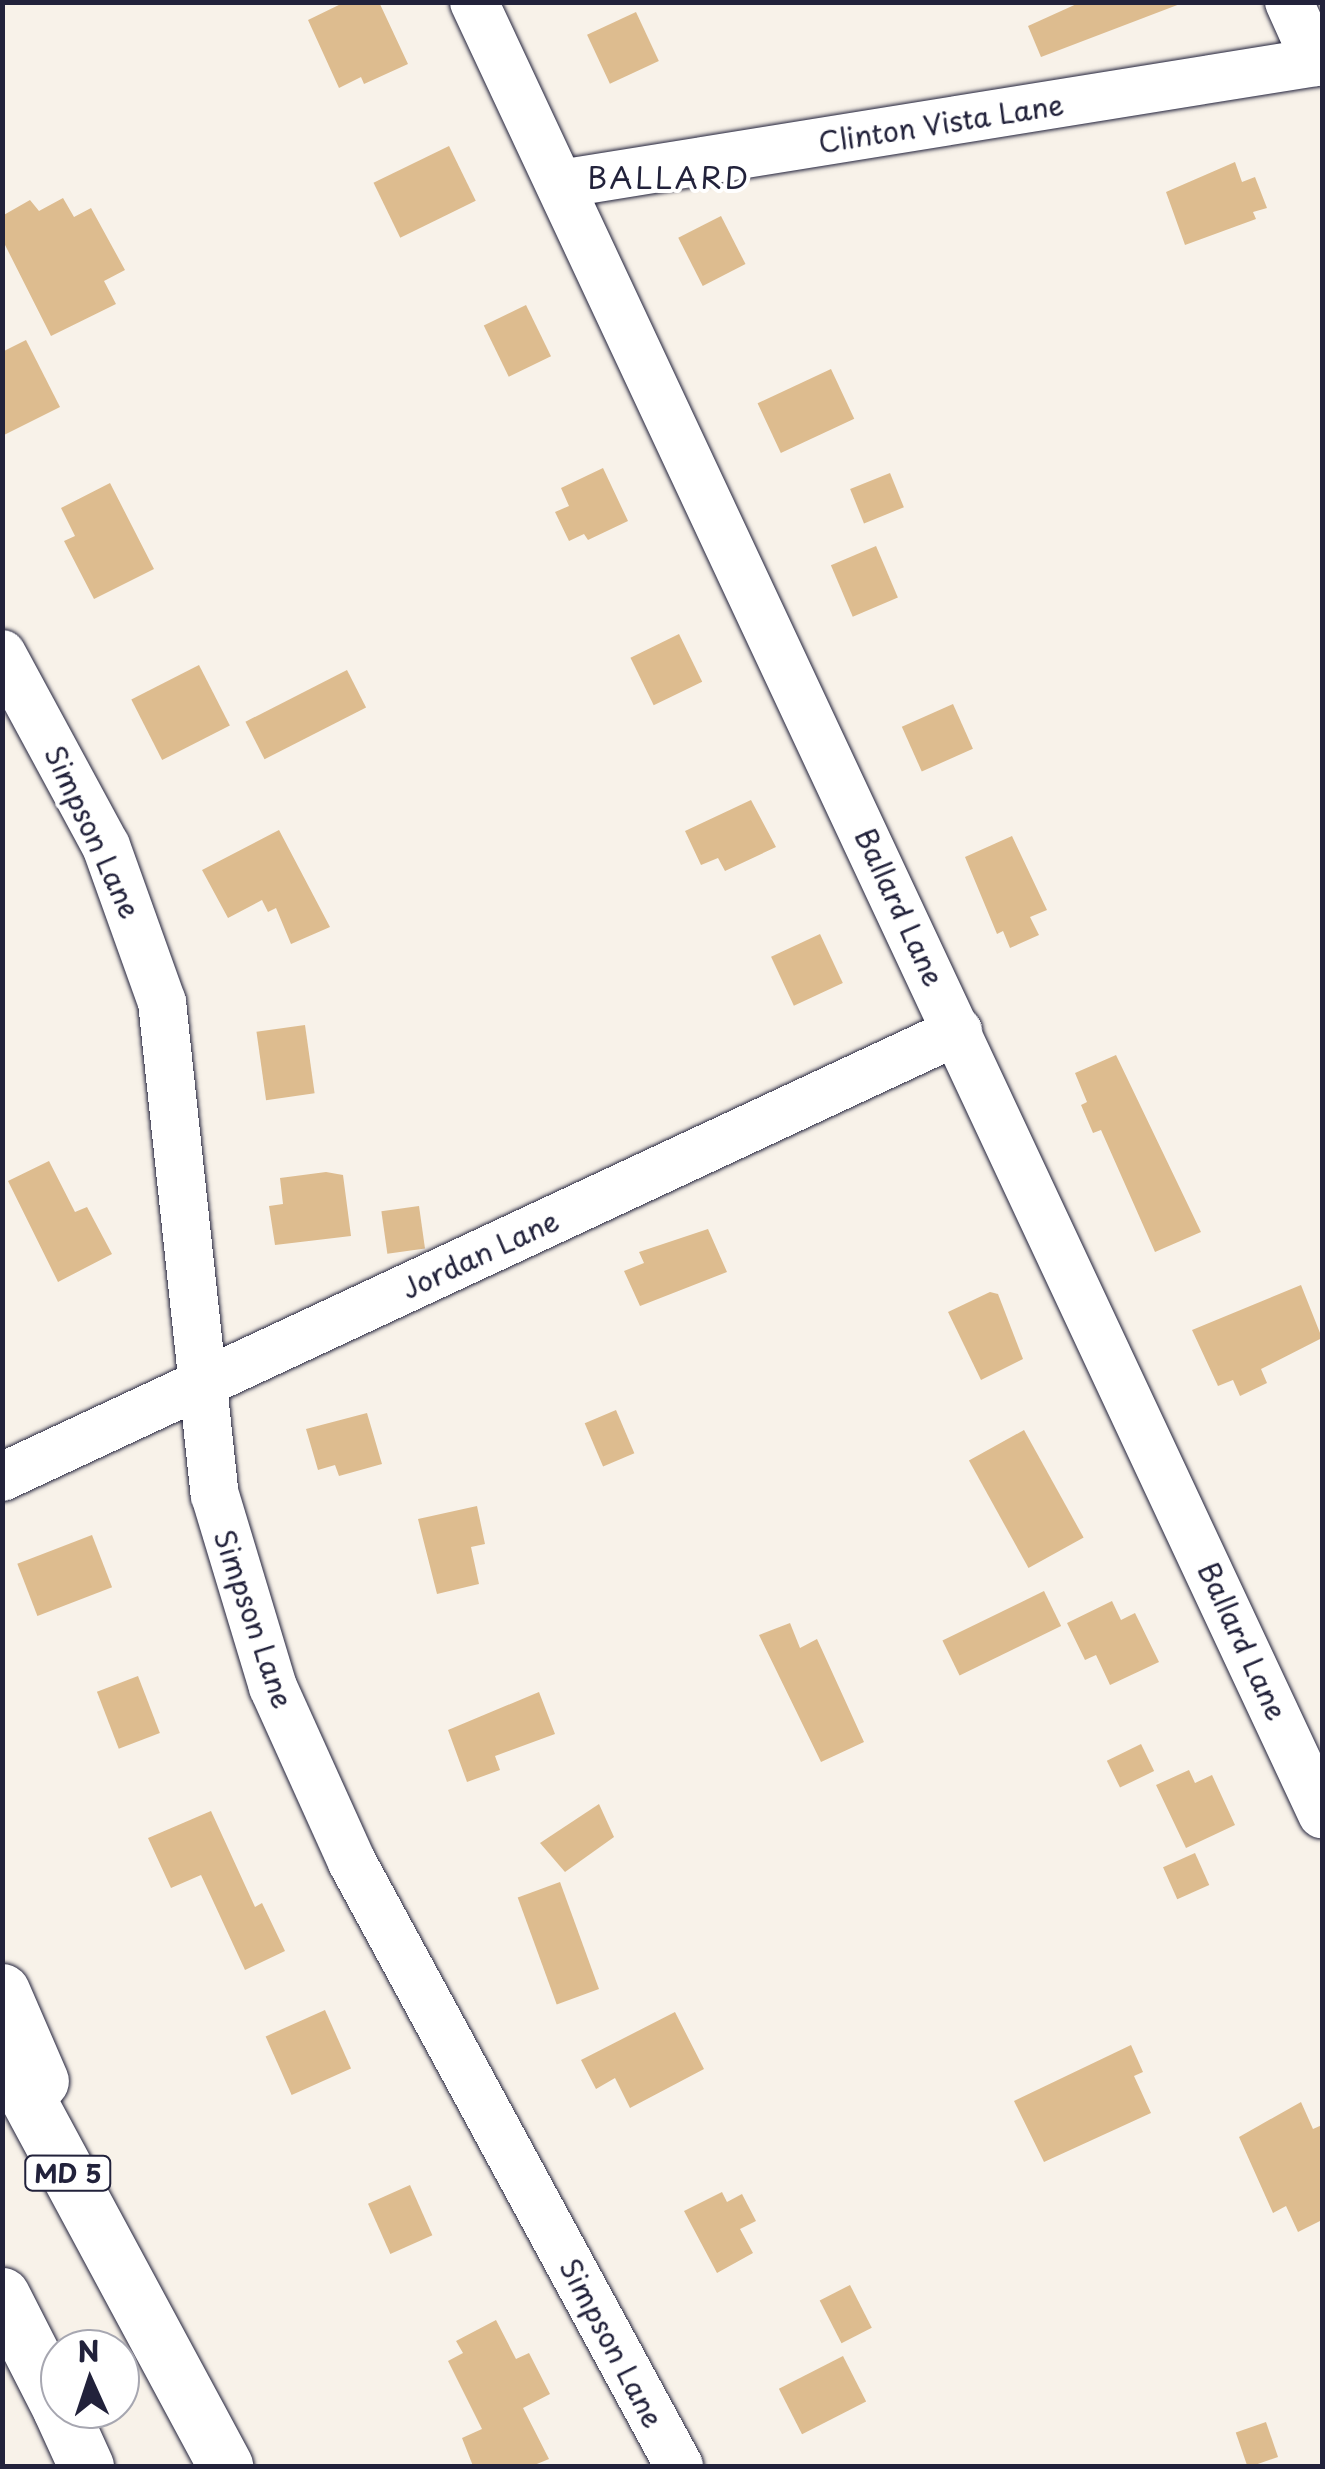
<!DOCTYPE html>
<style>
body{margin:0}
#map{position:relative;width:1325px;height:2469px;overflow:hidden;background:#f8f2e9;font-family:"Playpen Sans",sans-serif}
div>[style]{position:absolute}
.building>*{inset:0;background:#ddbc8f;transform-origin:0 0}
.roads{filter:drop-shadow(0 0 2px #22223b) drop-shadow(0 0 2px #22223b)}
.minor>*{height:48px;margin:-24px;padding:0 24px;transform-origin:24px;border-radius:24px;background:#fff}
.highway>*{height:55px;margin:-27.5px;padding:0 27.5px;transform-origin:27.5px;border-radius:27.5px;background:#fff}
span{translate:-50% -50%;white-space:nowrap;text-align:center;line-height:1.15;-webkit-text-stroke:8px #fff;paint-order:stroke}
.shield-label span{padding:2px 8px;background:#fff;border:2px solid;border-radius:8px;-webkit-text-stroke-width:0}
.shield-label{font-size:25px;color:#22223b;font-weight:700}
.street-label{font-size:28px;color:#22223b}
.neighbourhood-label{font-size:30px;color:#22223b;letter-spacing:2.5px}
.frame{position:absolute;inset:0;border:5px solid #22223b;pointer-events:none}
.north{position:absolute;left:40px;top:2329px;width:100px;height:100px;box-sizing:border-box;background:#fff;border:2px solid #a7a7b1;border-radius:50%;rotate:357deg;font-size:28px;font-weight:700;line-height:40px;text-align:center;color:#22223b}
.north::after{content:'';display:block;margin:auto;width:35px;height:45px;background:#22223b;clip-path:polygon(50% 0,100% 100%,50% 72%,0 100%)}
</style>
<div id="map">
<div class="building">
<i style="clip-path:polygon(345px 2px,379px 2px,408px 64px,364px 84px,361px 77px,339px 88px,308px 20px)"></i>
<i style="clip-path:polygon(1081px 2px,1180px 2px,1180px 4px,1041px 57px,1028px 26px)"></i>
<i style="left:636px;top:12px;width:54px;height:54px;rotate:65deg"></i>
<i style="left:449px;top:146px;width:61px;height:84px;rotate:64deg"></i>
<i style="clip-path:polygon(1235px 162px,1242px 182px,1255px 177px,1267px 208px,1253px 212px,1256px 219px,1185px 245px,1166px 192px)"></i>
<i style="clip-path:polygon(63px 198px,74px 217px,91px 208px,125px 270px,104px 281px,116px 304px,51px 336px,2px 239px,2px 216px,30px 200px,39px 211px)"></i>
<i style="left:721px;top:216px;width:54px;height:48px;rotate:63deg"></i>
<i style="left:526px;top:305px;width:57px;height:47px;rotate:64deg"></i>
<i style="clip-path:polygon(26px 340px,60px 407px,2px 436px,2px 352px)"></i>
<i style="left:831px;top:369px;width:55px;height:81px;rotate:65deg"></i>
<i style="clip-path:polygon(603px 468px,628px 521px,588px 540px,584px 534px,569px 541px,555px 512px,569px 506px,561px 488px)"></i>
<i style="left:890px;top:473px;width:37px;height:43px;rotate:68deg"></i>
<i style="clip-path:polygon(110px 483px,154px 569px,94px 599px,64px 541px,75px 536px,61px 508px)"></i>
<i style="left:876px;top:546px;width:56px;height:49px;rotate:67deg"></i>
<i style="left:679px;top:634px;width:53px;height:54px;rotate:64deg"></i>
<i style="left:199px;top:665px;width:68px;height:76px;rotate:63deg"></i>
<i style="left:347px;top:670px;width:42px;height:114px;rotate:63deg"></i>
<i style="left:953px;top:704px;width:49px;height:56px;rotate:66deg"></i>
<i style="clip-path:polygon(751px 800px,776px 847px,725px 871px,718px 858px,701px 865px,685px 831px)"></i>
<i style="clip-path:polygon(279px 830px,330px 927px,291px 944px,276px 908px,268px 912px,262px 900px,228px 918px,202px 870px)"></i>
<i style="clip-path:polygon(1012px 836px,1047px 910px,1030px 917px,1039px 935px,1010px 948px,1003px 931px,997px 934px,965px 857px)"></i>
<i style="left:820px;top:934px;width:54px;height:54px;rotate:65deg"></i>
<i style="left:305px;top:1025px;width:69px;height:49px;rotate:82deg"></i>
<i style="clip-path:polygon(1116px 1055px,1201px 1232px,1155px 1252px,1101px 1130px,1093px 1133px,1081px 1105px,1087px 1102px,1075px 1073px)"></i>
<i style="clip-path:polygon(49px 1161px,75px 1212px,87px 1207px,112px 1254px,58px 1282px,8px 1181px)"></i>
<i style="clip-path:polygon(326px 1172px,343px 1175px,351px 1236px,275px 1245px,269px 1206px,283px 1204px,280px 1178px)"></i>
<i style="left:419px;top:1206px;width:43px;height:38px;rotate:82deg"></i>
<i style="clip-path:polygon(708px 1229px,727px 1272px,640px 1306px,624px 1271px,644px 1263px,639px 1252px)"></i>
<i style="clip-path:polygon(1301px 1285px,1322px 1338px,1261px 1369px,1267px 1383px,1240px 1396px,1233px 1380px,1218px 1386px,1192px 1330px)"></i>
<i style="clip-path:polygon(990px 1292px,998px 1294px,1023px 1359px,981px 1380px,948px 1312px)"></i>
<i style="left:616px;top:1410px;width:47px;height:34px;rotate:67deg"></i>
<i style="clip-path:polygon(367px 1413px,382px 1464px,339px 1476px,335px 1465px,318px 1470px,306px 1429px)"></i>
<i style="left:1024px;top:1430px;width:123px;height:63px;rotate:61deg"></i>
<i style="clip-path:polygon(477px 1506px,485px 1544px,471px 1547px,479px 1584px,437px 1594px,418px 1519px)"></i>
<i style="left:92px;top:1535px;width:56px;height:80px;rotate:69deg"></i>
<i style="left:1044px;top:1591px;width:39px;height:113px;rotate:64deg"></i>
<i style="clip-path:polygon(1112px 1601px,1121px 1620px,1135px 1613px,1159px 1662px,1110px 1685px,1096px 1655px,1085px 1660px,1067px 1623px)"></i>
<i style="clip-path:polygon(790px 1623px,800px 1648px,817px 1639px,864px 1742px,821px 1762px,759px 1635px)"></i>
<i style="left:138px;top:1676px;width:61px;height:44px;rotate:69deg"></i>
<i style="clip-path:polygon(539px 1692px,555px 1734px,495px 1756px,500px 1770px,467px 1782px,448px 1730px)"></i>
<i style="left:1141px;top:1744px;width:30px;height:38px;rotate:64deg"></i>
<i style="clip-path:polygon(1189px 1770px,1195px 1783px,1212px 1775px,1235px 1825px,1186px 1848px,1156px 1785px)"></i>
<i style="clip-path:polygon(599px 1804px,614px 1837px,565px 1872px,540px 1843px)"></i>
<i style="clip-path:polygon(211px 1811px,255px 1907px,262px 1903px,285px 1951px,245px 1970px,201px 1875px,171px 1888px,148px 1838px)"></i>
<i style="left:1195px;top:1853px;width:35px;height:35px;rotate:66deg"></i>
<i style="left:560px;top:1882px;width:114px;height:45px;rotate:70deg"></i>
<i style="left:325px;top:2010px;width:64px;height:65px;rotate:66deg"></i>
<i style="clip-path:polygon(675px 2012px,704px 2069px,630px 2108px,615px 2078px,596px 2089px,581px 2060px)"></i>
<i style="clip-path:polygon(1131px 2045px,1143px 2072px,1134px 2076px,1151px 2113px,1044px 2162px,1014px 2101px)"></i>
<i style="clip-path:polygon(1301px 2102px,1313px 2129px,1322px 2125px,1322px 2220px,1298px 2232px,1286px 2206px,1273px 2213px,1239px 2137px)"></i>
<i style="left:410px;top:2185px;width:55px;height:46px;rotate:66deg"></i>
<i style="clip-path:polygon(722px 2192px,727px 2202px,742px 2194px,756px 2221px,740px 2229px,753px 2253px,717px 2273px,684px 2211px)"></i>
<i style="left:850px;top:2285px;width:48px;height:34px;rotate:63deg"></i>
<i style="clip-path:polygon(496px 2320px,516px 2359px,529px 2353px,550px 2394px,523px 2408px,549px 2459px,532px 2466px,473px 2466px,462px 2438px,482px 2429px,448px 2361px,463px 2353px,456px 2341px)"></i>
<i style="left:843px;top:2356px;width:51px;height:72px;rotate:63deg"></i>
<i style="left:1266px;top:2422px;width:37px;height:32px;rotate:71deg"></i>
</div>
<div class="roads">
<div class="minor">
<i style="left:474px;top:2px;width:2001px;rotate:64.92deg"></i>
<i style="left:1289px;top:2px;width:66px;rotate:65.8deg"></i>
<i style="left:560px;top:184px;width:772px;rotate:-9.17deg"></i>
<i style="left:2px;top:654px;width:218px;rotate:61.6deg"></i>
<i style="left:106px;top:846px;width:166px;rotate:70.3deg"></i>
<i style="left:162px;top:1002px;width:496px;rotate:83.9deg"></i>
<i style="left:215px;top:1495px;width:201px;rotate:73.2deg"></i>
<i style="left:273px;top:1687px;width:192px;rotate:65.7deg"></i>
<i style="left:352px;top:1862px;width:687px;rotate:61.57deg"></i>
<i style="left:2px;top:1477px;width:1055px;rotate:-25.01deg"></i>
</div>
<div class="highway">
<i style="left:2px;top:1991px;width:98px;rotate:66.6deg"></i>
<i style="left:2px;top:2051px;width:471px;rotate:61.7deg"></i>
<i style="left:2px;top:2295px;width:128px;rotate:63deg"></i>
<i style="left:60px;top:2409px;width:63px;rotate:65.5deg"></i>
</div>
</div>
<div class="shield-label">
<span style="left:68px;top:2173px">MD 5</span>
</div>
<div class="street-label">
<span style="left:941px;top:123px;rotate:-9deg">Clinton Vista Lane</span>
<span style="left:93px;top:832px;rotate:65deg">Simpson Lane</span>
<span style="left:900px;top:907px;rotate:65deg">Ballard Lane</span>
<span style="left:480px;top:1254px;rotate:-25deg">Jordan Lane</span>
<span style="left:254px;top:1619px;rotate:71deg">Simpson Lane</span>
<span style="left:1243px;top:1641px;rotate:65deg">Ballard Lane</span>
<span style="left:612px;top:2343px;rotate:62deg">Simpson Lane</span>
</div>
<div class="neighbourhood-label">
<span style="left:669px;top:177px">BALLARD</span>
</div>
<div class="frame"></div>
<div class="north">N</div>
</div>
